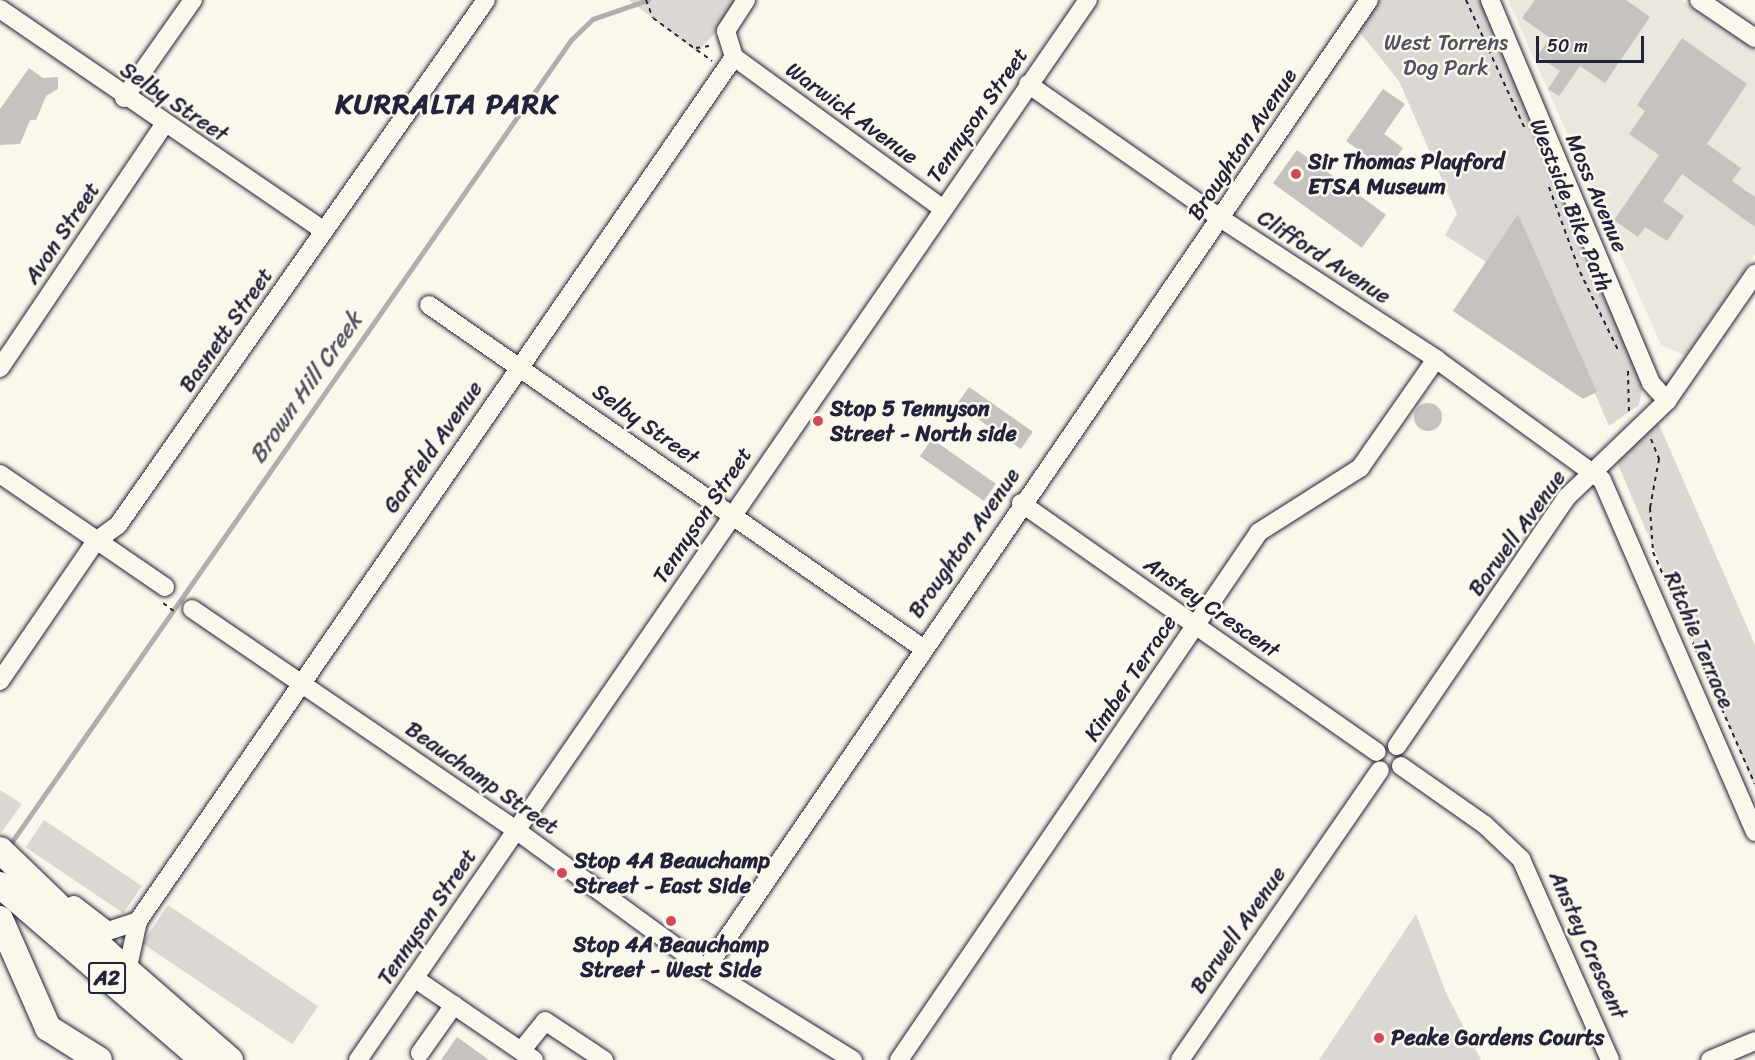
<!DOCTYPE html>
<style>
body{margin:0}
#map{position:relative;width:1755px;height:1060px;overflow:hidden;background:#fbf7ec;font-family:Sriracha,sans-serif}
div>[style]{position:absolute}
.built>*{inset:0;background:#ebe7df}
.green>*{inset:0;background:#dbd8d3;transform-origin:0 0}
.stream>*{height:4.5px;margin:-2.25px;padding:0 2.25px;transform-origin:2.25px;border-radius:2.25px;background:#b1aeb0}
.building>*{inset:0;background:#c6c2c0;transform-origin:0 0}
.round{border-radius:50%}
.path>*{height:2px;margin-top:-1px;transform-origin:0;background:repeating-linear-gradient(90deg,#22223b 0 4.5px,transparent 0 9px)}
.roads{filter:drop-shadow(0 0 2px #22223b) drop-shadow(0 0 2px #22223b)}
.minor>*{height:18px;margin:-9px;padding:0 9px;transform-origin:9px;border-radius:9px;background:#fbf7ec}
.highway>*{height:26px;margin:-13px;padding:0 13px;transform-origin:13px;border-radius:13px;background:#fbf7ec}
.dots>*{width:16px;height:16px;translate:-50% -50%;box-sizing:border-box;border:3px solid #fbf7ec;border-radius:50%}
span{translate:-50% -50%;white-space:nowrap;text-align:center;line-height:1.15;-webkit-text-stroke:5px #fbf7ec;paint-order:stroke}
.shield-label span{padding:2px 4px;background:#fbf7ec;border:2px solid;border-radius:4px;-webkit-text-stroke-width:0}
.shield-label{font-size:21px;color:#22223b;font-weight:700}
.park-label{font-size:22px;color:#505061}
.street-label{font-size:22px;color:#22223b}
.poi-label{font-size:22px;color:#22223b;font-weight:700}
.left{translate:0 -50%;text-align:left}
.water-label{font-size:24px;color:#545364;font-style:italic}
.district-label{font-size:28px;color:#22223b;font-weight:700;letter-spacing:1.5px}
.scale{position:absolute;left:1536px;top:36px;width:108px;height:27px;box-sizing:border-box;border:3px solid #22223b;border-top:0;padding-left:8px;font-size:18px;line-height:21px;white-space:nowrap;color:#22223b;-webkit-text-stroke:4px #fbf7ec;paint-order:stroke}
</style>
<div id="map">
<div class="built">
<i style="clip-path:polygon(1508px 0,1681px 0,1755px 50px,1755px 254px,1686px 356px,1661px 345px)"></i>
</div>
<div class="green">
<i style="clip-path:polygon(629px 0,746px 0,697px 52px)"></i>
<i style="clip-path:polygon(1379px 0,1480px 0,1643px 384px,1639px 405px,1609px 426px,1518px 215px,1486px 262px,1445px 235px,1457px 214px,1399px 81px,1358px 30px)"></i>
<i style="clip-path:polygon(1658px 422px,1755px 645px,1755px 788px,1617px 462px)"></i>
<i style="clip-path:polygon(0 790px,22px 804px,1px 833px,0 832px)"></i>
<i style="left:44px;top:820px;width:118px;height:33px;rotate:34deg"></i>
<i style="left:168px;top:905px;width:181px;height:46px;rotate:34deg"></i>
<i style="clip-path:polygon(1416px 914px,1447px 995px,1481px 1060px,1319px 1060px)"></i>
</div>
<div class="stream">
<i style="left:9px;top:846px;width:983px;rotate:-55.11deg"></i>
<i style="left:571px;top:40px;width:30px;rotate:-44deg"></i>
<i style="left:593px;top:19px;width:58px;rotate:-19.1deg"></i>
</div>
<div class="building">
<i style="clip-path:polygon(1535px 0,1626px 0,1650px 17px,1605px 83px,1580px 66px,1559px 96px,1548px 89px,1560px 71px,1537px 56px,1550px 38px,1522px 18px)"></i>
<i style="clip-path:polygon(1682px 38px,1747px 84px,1707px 144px,1741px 168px,1732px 181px,1755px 197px,1755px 227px,1682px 174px,1663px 201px,1684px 216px,1667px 241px,1645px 227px,1638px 237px,1614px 220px,1659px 155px,1629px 134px,1645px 111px,1637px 105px)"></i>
<i style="clip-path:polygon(29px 68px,43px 78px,58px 77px,58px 89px,46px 96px,36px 120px,30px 120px,20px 144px,0 145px,0 109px)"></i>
<i style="clip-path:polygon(1383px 89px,1405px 104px,1384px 134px,1403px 148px,1387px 170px,1346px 141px)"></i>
<i style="left:1297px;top:150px;width:110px;height:41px;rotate:36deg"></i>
<i style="clip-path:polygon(1518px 214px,1597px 392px,1583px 399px,1453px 311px)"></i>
<i style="left:969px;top:387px;width:78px;height:21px;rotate:35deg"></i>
<i class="round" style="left:1414px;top:403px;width:28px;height:28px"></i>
<i style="left:932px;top:439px;width:78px;height:21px;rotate:35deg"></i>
<i style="clip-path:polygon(457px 1037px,489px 1060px,441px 1060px)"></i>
</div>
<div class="path">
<i style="left:646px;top:0;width:19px;rotate:69deg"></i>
<i style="left:653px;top:18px;width:73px;rotate:36.1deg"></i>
<i style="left:1466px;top:0;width:142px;rotate:65.4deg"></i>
<i style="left:696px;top:48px;width:18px;rotate:-9deg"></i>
<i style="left:1549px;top:187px;width:90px;rotate:70deg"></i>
<i style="left:1580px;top:272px;width:87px;rotate:64deg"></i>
<i style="left:1628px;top:371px;width:44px;rotate:88.7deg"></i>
<i style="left:1651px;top:439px;width:22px;rotate:68deg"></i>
<i style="left:1659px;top:459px;width:50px;rotate:100.4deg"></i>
<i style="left:1650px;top:508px;width:44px;rotate:86.1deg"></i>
<i style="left:1653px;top:552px;width:253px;rotate:66.3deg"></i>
<i style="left:163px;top:603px;width:15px;rotate:37deg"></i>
</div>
<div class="roads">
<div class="minor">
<i style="left:746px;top:0;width:37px;rotate:123deg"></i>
<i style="left:726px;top:31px;width:27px;rotate:73deg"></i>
<i style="left:734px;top:57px;width:257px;rotate:36deg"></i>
<i style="left:1490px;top:0;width:415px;rotate:67.2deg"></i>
<i style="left:1651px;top:383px;width:24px;rotate:48deg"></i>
<i style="left:1699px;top:0;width:68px;rotate:34.2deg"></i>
<i style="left:0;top:9px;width:393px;rotate:34.4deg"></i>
<i style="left:1028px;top:84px;width:234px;rotate:34.9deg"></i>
<i style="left:1220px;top:218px;width:258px;rotate:33.1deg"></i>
<i style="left:1436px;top:359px;width:205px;rotate:36.1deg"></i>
<i style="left:1602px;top:480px;width:384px;rotate:66.5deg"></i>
<i style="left:124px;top:98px;width:120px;rotate:-54.9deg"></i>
<i style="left:429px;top:305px;width:599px;rotate:34.8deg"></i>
<i style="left:0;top:368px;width:293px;rotate:-56deg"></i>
<i style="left:0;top:474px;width:200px;rotate:34.4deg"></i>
<i style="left:1021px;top:503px;width:434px;rotate:35deg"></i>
<i style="left:192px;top:609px;width:392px;rotate:34.3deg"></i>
<i style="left:516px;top:830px;width:235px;rotate:36.2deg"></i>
<i style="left:706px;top:969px;width:173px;rotate:31.8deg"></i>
<i style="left:0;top:681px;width:170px;rotate:-55.6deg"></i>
<i style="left:96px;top:541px;width:27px;rotate:-36deg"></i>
<i style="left:118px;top:525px;width:641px;rotate:-54.97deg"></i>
<i style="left:1397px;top:746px;width:301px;rotate:-55.7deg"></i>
<i style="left:1567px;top:497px;width:139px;rotate:-43.8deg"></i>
<i style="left:1667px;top:401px;width:155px;rotate:-55.3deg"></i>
<i style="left:1401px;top:766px;width:103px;rotate:35.1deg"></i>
<i style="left:1485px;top:825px;width:50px;rotate:43.4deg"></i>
<i style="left:1521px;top:859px;width:220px;rotate:66.1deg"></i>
<i style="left:74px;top:905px;width:43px;rotate:37.4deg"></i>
<i style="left:108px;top:931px;width:32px;rotate:-18deg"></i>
<i style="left:706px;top:969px;width:1174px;rotate:-55.62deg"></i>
<i style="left:127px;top:971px;width:51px;rotate:-77.6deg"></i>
<i style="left:138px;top:921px;width:1050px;rotate:-55.4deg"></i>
<i style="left:414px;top:978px;width:145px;rotate:34.3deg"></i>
<i style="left:521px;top:1051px;width:38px;rotate:-51deg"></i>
<i style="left:545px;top:1021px;width:71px;rotate:33.5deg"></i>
<i style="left:420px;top:1053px;width:59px;rotate:-54.7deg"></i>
<i style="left:358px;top:1060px;width:1287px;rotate:-55.45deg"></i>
<i style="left:899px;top:1060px;width:639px;rotate:-55.71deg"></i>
<i style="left:1259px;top:532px;width:120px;rotate:-32.4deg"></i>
<i style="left:1360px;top:468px;width:133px;rotate:-55.1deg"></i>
<i style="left:1180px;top:1060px;width:352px;rotate:-55.4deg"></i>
<i style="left:1710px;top:1060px;width:49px;rotate:-22.9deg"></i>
</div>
<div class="highway">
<i style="left:0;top:850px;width:149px;rotate:43.9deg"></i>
<i style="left:107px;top:953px;width:163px;rotate:41deg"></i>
<i style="left:0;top:885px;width:265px;rotate:40.7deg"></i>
<i style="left:0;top:919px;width:119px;rotate:66.2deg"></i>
<i style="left:48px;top:1028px;width:60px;rotate:32.1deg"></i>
</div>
</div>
<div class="dots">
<i style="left:1296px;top:174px;background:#d1495b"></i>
<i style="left:818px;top:421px;background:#d1495b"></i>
<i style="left:562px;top:873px;background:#d1495b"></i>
<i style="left:671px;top:921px;background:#d1495b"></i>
<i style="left:1379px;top:1038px;background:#d1495b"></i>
</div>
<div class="shield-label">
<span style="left:107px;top:978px">A2</span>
</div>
<div class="park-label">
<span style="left:1446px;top:55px">West Torrens<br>Dog Park</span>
</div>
<div class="street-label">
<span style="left:174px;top:102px;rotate:34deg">Selby Street</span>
<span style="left:852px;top:113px;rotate:36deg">Warwick Avenue</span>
<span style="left:977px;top:115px;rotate:-55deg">Tennyson Street</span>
<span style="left:1242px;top:144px;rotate:-56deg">Broughton Avenue</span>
<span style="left:1597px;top:193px;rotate:67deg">Moss Avenue</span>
<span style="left:1571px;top:205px;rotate:68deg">Westside Bike Path</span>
<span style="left:62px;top:233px;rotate:-56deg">Avon Street</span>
<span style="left:1324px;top:257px;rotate:33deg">Clifford Avenue</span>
<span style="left:226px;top:330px;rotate:-55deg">Basnett Street</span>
<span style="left:646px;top:424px;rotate:35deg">Selby Street</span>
<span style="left:433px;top:447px;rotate:-55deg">Garfield Avenue</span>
<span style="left:702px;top:515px;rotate:-56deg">Tennyson Street</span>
<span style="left:1517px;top:533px;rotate:-54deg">Barwell Avenue</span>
<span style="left:964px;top:543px;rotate:-55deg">Broughton Avenue</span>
<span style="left:1212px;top:607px;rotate:35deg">Anstey Crescent</span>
<span style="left:1699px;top:640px;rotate:67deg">Ritchie Terrace</span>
<span style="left:1130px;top:678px;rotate:-56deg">Kimber Terrace</span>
<span style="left:482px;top:778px;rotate:35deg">Beauchamp Street</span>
<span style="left:427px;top:917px;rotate:-56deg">Tennyson Street</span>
<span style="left:1238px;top:930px;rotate:-55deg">Barwell Avenue</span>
<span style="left:1588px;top:945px;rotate:66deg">Anstey Crescent</span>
</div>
<div class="poi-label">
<span class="left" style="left:1308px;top:174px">Sir Thomas Playford<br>ETSA Museum</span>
<span class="left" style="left:830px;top:421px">Stop 5 Tennyson<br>Street - North side</span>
<span class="left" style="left:574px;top:873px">Stop 4A Beauchamp<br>Street - East Side</span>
<span style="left:671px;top:957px">Stop 4A Beauchamp<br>Street - West Side</span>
<span class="left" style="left:1391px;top:1038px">Peake Gardens Courts</span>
</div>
<div class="water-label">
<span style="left:306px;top:388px;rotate:-55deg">Brown Hill Creek</span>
</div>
<div class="district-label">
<span style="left:447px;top:104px">KURRALTA PARK</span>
</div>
<div class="scale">50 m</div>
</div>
